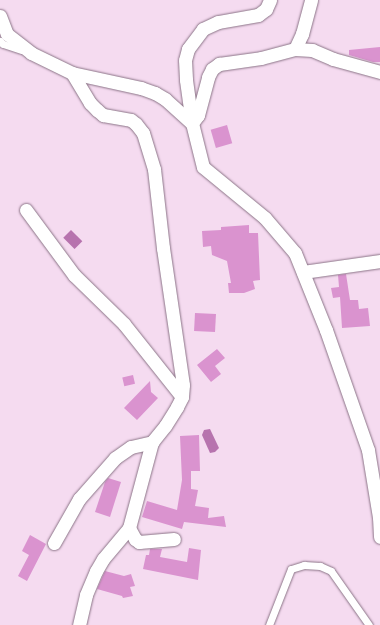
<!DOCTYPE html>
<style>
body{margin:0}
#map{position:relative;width:380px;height:625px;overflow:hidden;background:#f5dbf0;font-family:Karla,sans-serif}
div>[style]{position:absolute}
.water>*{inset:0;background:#b773ae;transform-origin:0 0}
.building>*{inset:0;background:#da93cf;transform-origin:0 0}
.roads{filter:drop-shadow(0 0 1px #8b7487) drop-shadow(0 0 1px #8b7487)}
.service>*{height:7px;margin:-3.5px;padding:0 3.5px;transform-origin:3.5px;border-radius:3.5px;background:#fff}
.minor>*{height:13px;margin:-6.5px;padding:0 6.5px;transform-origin:6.5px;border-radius:6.5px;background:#fff}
span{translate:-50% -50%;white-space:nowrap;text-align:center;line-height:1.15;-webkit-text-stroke:4px #fff;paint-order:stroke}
</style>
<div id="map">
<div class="water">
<i style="left:71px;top:230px;width:16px;height:11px;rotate:45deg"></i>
<i style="clip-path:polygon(210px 429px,219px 448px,215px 452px,210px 453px,202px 435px,204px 430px)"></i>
</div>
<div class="building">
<i style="clip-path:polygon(380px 47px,380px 62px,373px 62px,349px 55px,349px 50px)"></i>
<i style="left:227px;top:125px;width:19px;height:17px;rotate:74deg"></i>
<i style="clip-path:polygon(249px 225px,249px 233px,258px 233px,260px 280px,253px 281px,255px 289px,244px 293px,229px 293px,228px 283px,231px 283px,227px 261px,212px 255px,211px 246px,203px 247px,202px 231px,221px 230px,221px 227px)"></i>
<i style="clip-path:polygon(346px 274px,350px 300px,358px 300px,359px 309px,368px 308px,370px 326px,342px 328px,340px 297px,333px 298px,331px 288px,339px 287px,338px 275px)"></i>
<i style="left:195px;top:313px;width:21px;height:18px;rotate:3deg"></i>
<i style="clip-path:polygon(217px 349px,225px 358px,215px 366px,221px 374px,211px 382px,197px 365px)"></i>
<i style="left:133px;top:375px;width:9px;height:11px;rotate:77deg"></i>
<i style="clip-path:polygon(150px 381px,151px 392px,158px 398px,137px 420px,124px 408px)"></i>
<i style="clip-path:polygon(199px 435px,200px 471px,191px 471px,191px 489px,198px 490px,195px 506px,209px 508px,208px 518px,224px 516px,226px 527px,184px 522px,182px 529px,142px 517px,147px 501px,177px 510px,182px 480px,180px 436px)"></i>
<i style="clip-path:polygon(108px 478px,121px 482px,110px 517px,95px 512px,105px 482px)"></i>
<i style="clip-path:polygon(30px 535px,46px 544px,27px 581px,18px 576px,29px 555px,22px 551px)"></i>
<i style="clip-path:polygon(189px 548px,201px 550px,198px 580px,143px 569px,146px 555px,149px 555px,150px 549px,162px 549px,160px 557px,187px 562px)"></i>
<i style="clip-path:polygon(105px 571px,124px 576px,131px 574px,135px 586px,130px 587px,133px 596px,123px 598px,122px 596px,97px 589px)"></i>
</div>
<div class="roads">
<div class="service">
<i style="left:0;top:41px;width:4px;rotate:45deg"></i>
<i style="left:3px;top:44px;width:19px;rotate:18deg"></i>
<i style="left:269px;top:625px;width:60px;rotate:-68.6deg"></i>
<i style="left:291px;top:569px;width:14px;rotate:-17deg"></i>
<i style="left:304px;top:565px;width:16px;rotate:4deg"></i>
<i style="left:320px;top:566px;width:12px;rotate:24deg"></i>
<i style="left:331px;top:571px;width:66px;rotate:54.9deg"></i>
</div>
<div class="minor">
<i style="left:270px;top:0;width:10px;rotate:114deg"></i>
<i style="left:266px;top:9px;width:10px;rotate:143deg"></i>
<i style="left:258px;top:15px;width:41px;rotate:170.1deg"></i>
<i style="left:218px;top:22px;width:17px;rotate:155deg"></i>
<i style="left:203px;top:29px;width:25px;rotate:127deg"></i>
<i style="left:188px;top:49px;width:11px;rotate:105deg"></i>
<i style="left:185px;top:60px;width:20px;rotate:87deg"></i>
<i style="left:186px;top:80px;width:43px;rotate:82.1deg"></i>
<i style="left:192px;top:123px;width:45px;rotate:76deg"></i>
<i style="left:203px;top:167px;width:80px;rotate:39.4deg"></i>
<i style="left:265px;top:218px;width:46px;rotate:49.4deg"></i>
<i style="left:295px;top:253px;width:83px;rotate:68.1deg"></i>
<i style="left:326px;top:330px;width:127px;rotate:70.7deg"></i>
<i style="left:368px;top:450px;width:68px;rotate:80.7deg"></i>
<i style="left:379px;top:517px;width:20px;rotate:87deg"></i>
<i style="left:0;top:16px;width:19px;rotate:69deg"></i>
<i style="left:7px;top:34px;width:31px;rotate:38deg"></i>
<i style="left:31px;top:53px;width:46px;rotate:26deg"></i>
<i style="left:72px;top:73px;width:71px;rotate:12.3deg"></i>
<i style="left:141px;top:88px;width:15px;rotate:20deg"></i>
<i style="left:155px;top:93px;width:12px;rotate:31deg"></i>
<i style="left:165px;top:99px;width:36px;rotate:42deg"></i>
<i style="left:295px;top:49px;width:17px;rotate:3deg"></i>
<i style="left:312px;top:50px;width:23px;rotate:23deg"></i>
<i style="left:333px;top:59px;width:49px;rotate:15.5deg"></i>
<i style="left:72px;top:73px;width:35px;rotate:59deg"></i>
<i style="left:90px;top:103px;width:10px;rotate:45deg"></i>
<i style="left:97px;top:110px;width:8px;rotate:40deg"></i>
<i style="left:103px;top:115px;width:28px;rotate:10deg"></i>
<i style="left:131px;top:120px;width:6px;rotate:39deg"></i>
<i style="left:136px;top:124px;width:11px;rotate:52deg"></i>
<i style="left:143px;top:133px;width:38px;rotate:73deg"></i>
<i style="left:154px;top:169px;width:80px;rotate:83.5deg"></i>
<i style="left:163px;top:248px;width:138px;rotate:81.7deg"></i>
<i style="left:183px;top:385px;width:12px;rotate:95deg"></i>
<i style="left:182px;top:397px;width:11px;rotate:117deg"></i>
<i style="left:177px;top:407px;width:22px;rotate:122deg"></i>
<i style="left:165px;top:426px;width:21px;rotate:129deg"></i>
<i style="left:152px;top:442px;width:89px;rotate:105deg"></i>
<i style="left:129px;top:528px;width:40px;rotate:130deg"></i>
<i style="left:103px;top:559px;width:14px;rotate:120deg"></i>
<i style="left:96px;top:571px;width:26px;rotate:113deg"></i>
<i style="left:86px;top:595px;width:31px;rotate:103deg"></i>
<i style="left:192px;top:123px;width:10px;rotate:-53deg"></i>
<i style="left:198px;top:115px;width:39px;rotate:-75deg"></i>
<i style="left:208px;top:77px;width:9px;rotate:-63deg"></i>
<i style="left:212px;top:69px;width:9px;rotate:-36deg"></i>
<i style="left:219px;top:64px;width:42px;rotate:-8.1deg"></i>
<i style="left:261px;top:58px;width:35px;rotate:-15deg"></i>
<i style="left:295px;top:49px;width:17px;rotate:-65deg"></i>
<i style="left:302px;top:34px;width:35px;rotate:-75deg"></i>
<i style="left:26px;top:210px;width:81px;rotate:53.6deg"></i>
<i style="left:74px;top:275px;width:70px;rotate:44.4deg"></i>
<i style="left:124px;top:324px;width:93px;rotate:51.5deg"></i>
<i style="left:303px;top:272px;width:78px;rotate:-8.1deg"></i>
<i style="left:129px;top:528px;width:13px;rotate:61deg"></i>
<i style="left:135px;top:539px;width:5px;rotate:37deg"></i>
<i style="left:139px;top:542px;width:35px;rotate:-5deg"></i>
<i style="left:54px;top:543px;width:51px;rotate:-60.4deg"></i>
<i style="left:79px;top:499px;width:55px;rotate:-48.7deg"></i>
<i style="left:115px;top:458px;width:19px;rotate:-35deg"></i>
<i style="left:131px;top:447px;width:22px;rotate:-13deg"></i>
</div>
</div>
</div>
